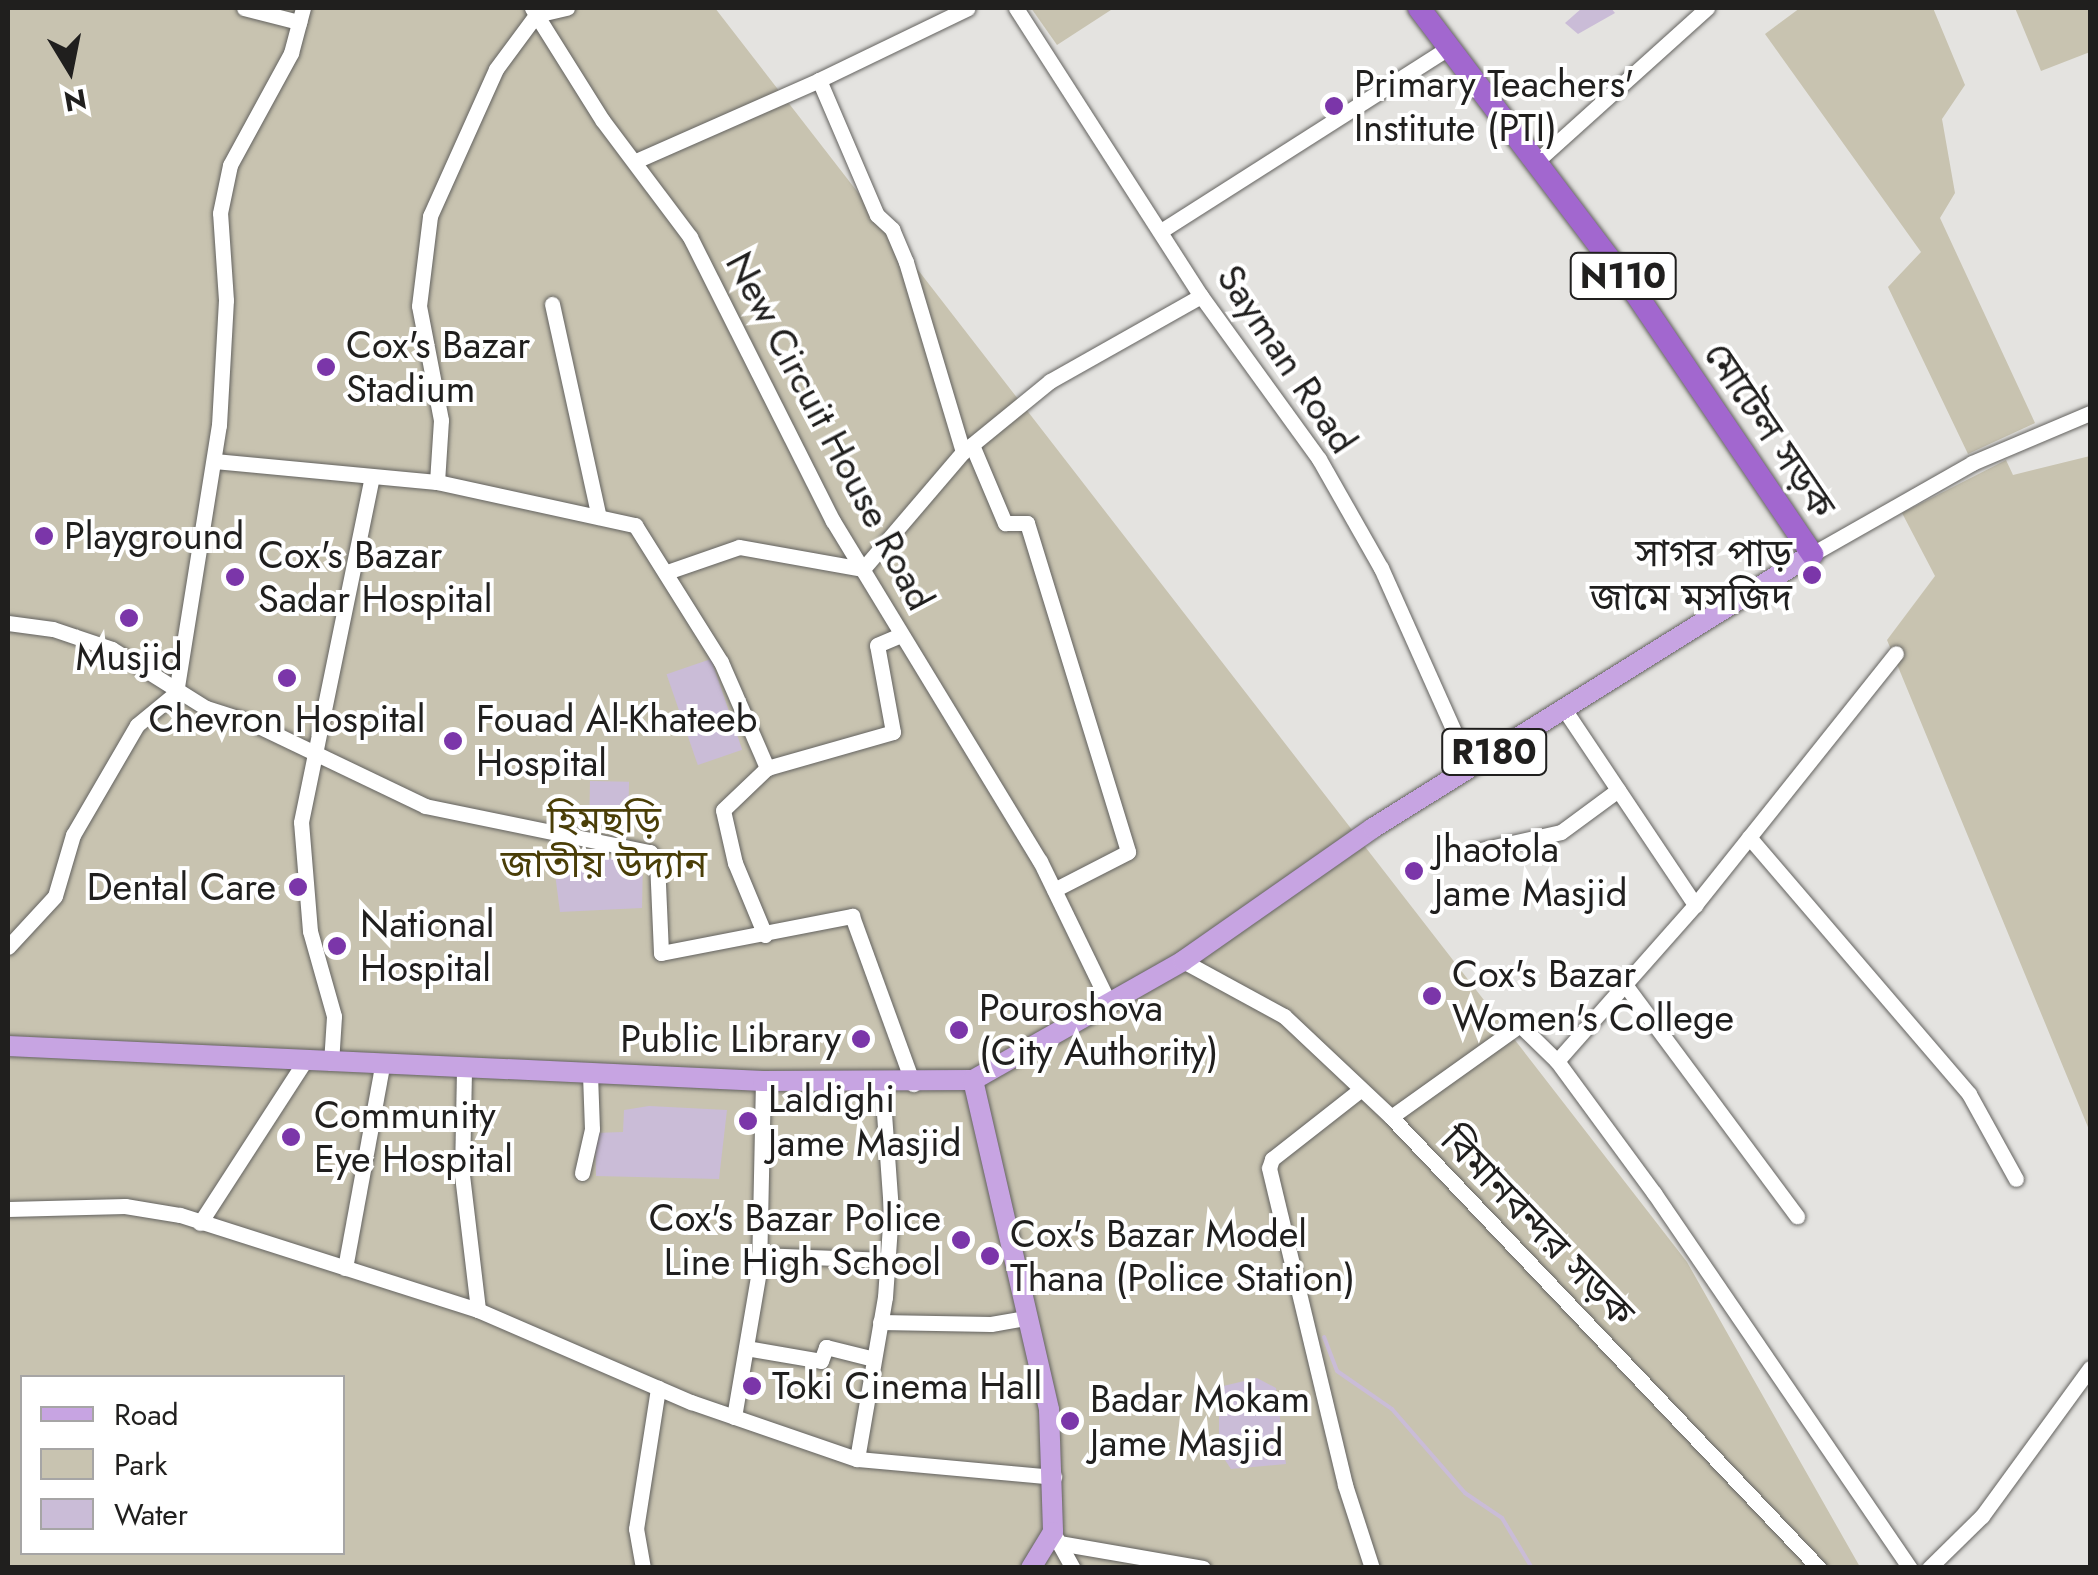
<!DOCTYPE html>
<meta charset="utf-8">
<style>
body{margin:0}
#map{position:relative;width:2098px;height:1575px;overflow:hidden;background:#e4e3e0;font-family:Jost,"Noto Sans Bengali",sans-serif}
div>[style]{position:absolute}
.green>*{inset:0;background:#c8c3b0}
.water>*{inset:0;background:#cabcd7;transform-origin:0 0}
.stream>*{height:4px;margin:-2px;padding:0 2px;transform-origin:2px;border-radius:2px;background:#cabcd7}
.roads{filter:drop-shadow(0 0 2px #63625f) drop-shadow(0 0 2px #63625f)}
.minor>*{height:15px;margin:-7.5px;padding:0 7.5px;transform-origin:7.5px;border-radius:7.5px;background:#fff}
.major>*{height:20px;margin:-10px;padding:0 10px;transform-origin:10px;border-radius:10px;background:#c7a4e2}
.highway>*{height:22px;margin:-11px;padding:0 11px;transform-origin:11px;border-radius:11px;background:#a267cf}
.dots>*{width:28px;height:28px;translate:-50% -50%;box-sizing:border-box;border:5px solid #fff;border-radius:50%}
span{translate:-50% -50%;white-space:nowrap;text-align:center;line-height:1.15;-webkit-text-stroke:8px #fff;paint-order:stroke}
.shield-label span{padding:2px 8px;background:#fff;border:2px solid;border-radius:8px;-webkit-text-stroke-width:0}
.shield-label{font-size:35px;color:#201f1e;font-weight:700}
.poi-label{font-size:38px;color:#201f1e}
.left{translate:0 -50%;text-align:left}
.right{translate:-100% -50%;text-align:right}
.street-label{font-size:38px;color:#201f1e}
.park-label{font-size:38px;color:#4a3e07}
.frame{position:absolute;inset:0;border:10px solid #201f1e;pointer-events:none}
.legend{position:absolute;left:20px;top:1375px;width:325px;height:180px;box-sizing:border-box;background:#fff;border:2px solid #a6a5a5;margin:0;padding:12px 18px;list-style:none;font-size:30px;color:#201f1e}
.legend li{display:flex;align-items:center;gap:20px;height:50px}
.legend b{width:50px;border:2px solid #a6a5a5}
.north{position:absolute;left:20px;top:20px;width:100px;height:100px;-webkit-text-stroke:8px #fff;paint-order:stroke;rotate:170deg;font-size:28px;font-weight:700;line-height:40px;text-align:center;color:#201f1e}
.north::after{content:'';display:block;margin:auto;width:35px;height:45px;background:#201f1e;clip-path:polygon(50% 0,100% 100%,50% 72%,0 100%)}
</style>
<div id="map">
<div class="green">
<i style="clip-path:polygon(evenodd,8px 8px,715px 8px,1687px 1262px,1860px 1567px,8px 1568px,8px 8px,22px 1378px,342px 1378px,342px 1552px,22px 1552px,22px 1378px)"></i>
<i style="clip-path:polygon(1031px 8px,1114px 8px,1057px 45px)"></i>
<i style="clip-path:polygon(1800px 8px,1933px 8px,1965px 85px,1942px 119px,1955px 193px,1940px 218px,2035px 423px,1968px 454px,1888px 287px,1921px 252px,1765px 34px)"></i>
<i style="clip-path:polygon(2015px 8px,2090px 8px,2090px 52px,2041px 71px)"></i>
<i style="clip-path:polygon(2090px 456px,2090px 1132px,1887px 640px,1935px 576px,1902px 513px,2006px 460px,2013px 475px)"></i>
</div>
<div class="water">
<i style="clip-path:polygon(1582px 8px,1611px 8px,1615px 13px,1578px 34px,1565px 23px)"></i>
<i style="left:711px;top:659px;width:96px;height:47px;rotate:71deg"></i>
<i style="left:590px;top:781px;width:39px;height:44px;rotate:1deg"></i>
<i style="clip-path:polygon(553px 858px,643px 858px,642px 908px,560px 912px)"></i>
<i style="clip-path:polygon(649px 1106px,727px 1110px,719px 1179px,596px 1176px,595px 1133px,623px 1132px,624px 1110px)"></i>
<i style="clip-path:polygon(1257px 1378px,1276px 1388px,1286px 1464px,1231px 1469px,1219px 1451px,1219px 1387px)"></i>
</div>
<div class="stream">
<i style="left:1324px;top:1337px;width:36px;rotate:69deg"></i>
<i style="left:1337px;top:1371px;width:67px;rotate:34.6deg"></i>
<i style="left:1392px;top:1409px;width:111px;rotate:49deg"></i>
<i style="left:1465px;top:1493px;width:45px;rotate:34deg"></i>
<i style="left:1502px;top:1518px;width:58px;rotate:59deg"></i>
</div>
<div class="roads">
<div class="minor">
<i style="left:244px;top:8px;width:57px;rotate:14.3deg"></i>
<i style="left:532px;top:8px;width:133px;rotate:57.9deg"></i>
<i style="left:603px;top:121px;width:145px;rotate:53.1deg"></i>
<i style="left:690px;top:237px;width:318px;rotate:63.3deg"></i>
<i style="left:833px;top:521px;width:398px;rotate:58.7deg"></i>
<i style="left:1040px;top:861px;width:158px;rotate:64.1deg"></i>
<i style="left:1016px;top:8px;width:342px;rotate:57.3deg"></i>
<i style="left:1201px;top:296px;width:201px;rotate:54.1deg"></i>
<i style="left:1319px;top:459px;width:125px;rotate:60.4deg"></i>
<i style="left:1381px;top:568px;width:218px;rotate:65.9deg"></i>
<i style="left:536px;top:15px;width:32px;rotate:-13deg"></i>
<i style="left:819px;top:80px;width:165px;rotate:-25.8deg"></i>
<i style="left:638px;top:160px;width:198px;rotate:-23.8deg"></i>
<i style="left:819px;top:80px;width:147px;rotate:66.8deg"></i>
<i style="left:877px;top:215px;width:21px;rotate:43deg"></i>
<i style="left:892px;top:229px;width:36px;rotate:67deg"></i>
<i style="left:906px;top:262px;width:198px;rotate:73.3deg"></i>
<i style="left:1537px;top:161px;width:229px;rotate:-42deg"></i>
<i style="left:1164px;top:229px;width:339px;rotate:-32.5deg"></i>
<i style="left:552px;top:304px;width:218px;rotate:77.6deg"></i>
<i style="left:972px;top:445px;width:85px;rotate:67.1deg"></i>
<i style="left:1005px;top:523px;width:22px"></i>
<i style="left:1027px;top:523px;width:344px;rotate:72.9deg"></i>
<i style="left:1128px;top:852px;width:83px;rotate:152.8deg"></i>
<i style="left:214px;top:461px;width:224px;rotate:5.4deg"></i>
<i style="left:437px;top:482px;width:203px;rotate:12.3deg"></i>
<i style="left:635px;top:525px;width:162px;rotate:57.9deg"></i>
<i style="left:721px;top:662px;width:116px;rotate:66.5deg"></i>
<i style="left:437px;top:482px;width:62px;rotate:-86.3deg"></i>
<i style="left:441px;top:420px;width:116px;rotate:-100.9deg"></i>
<i style="left:419px;top:306px;width:91px;rotate:-83deg"></i>
<i style="left:430px;top:216px;width:161px;rotate:-65.8deg"></i>
<i style="left:496px;top:69px;width:67px;rotate:-53.5deg"></i>
<i style="left:1812px;top:554px;width:184px;rotate:-29.6deg"></i>
<i style="left:1972px;top:463px;width:128px;rotate:-23deg"></i>
<i style="left:667px;top:572px;width:76px;rotate:-19.1deg"></i>
<i style="left:739px;top:547px;width:126px;rotate:10.1deg"></i>
<i style="left:863px;top:569px;width:154px;rotate:-49.5deg"></i>
<i style="left:963px;top:452px;width:112px;rotate:-39.2deg"></i>
<i style="left:1050px;top:381px;width:173px;rotate:-29.4deg"></i>
<i style="left:8px;top:623px;width:45px;rotate:7.6deg"></i>
<i style="left:53px;top:629px;width:62px;rotate:18.7deg"></i>
<i style="left:112px;top:649px;width:111px;rotate:32.1deg"></i>
<i style="left:206px;top:708px;width:46px;rotate:17.7deg"></i>
<i style="left:250px;top:722px;width:194px;rotate:25.6deg"></i>
<i style="left:425px;top:806px;width:230px;rotate:11.6deg"></i>
<i style="left:650px;top:852px;width:11px;rotate:52deg"></i>
<i style="left:657px;top:861px;width:92px;rotate:87.5deg"></i>
<i style="left:661px;top:953px;width:195px;rotate:-11deg"></i>
<i style="left:852px;top:916px;width:179px;rotate:70deg"></i>
<i style="left:1564px;top:709px;width:236px;rotate:56.2deg"></i>
<i style="left:1749px;top:837px;width:338px;rotate:49.4deg"></i>
<i style="left:1969px;top:1094px;width:97px;rotate:61.1deg"></i>
<i style="left:1467px;top:853px;width:96px;rotate:-12.6deg"></i>
<i style="left:1561px;top:832px;width:71px;rotate:-36.4deg"></i>
<i style="left:765px;top:935px;width:78px;rotate:-112.6deg"></i>
<i style="left:735px;top:863px;width:54px;rotate:-102.8deg"></i>
<i style="left:723px;top:810px;width:61px;rotate:-43.7deg"></i>
<i style="left:767px;top:768px;width:131px;rotate:-15.9deg"></i>
<i style="left:893px;top:732px;width:88px;rotate:-100.4deg"></i>
<i style="left:877px;top:645px;width:25px;rotate:-23deg"></i>
<i style="left:8px;top:947px;width:69px;rotate:-47.3deg"></i>
<i style="left:55px;top:896px;width:64px;rotate:-73.6deg"></i>
<i style="left:73px;top:835px;width:127px;rotate:-59.8deg"></i>
<i style="left:137px;top:725px;width:50px;rotate:-39.4deg"></i>
<i style="left:176px;top:693px;width:271px;rotate:-80.9deg"></i>
<i style="left:219px;top:425px;width:125px;rotate:-86.8deg"></i>
<i style="left:226px;top:300px;width:87px;rotate:-93.9deg"></i>
<i style="left:220px;top:213px;width:49px;rotate:-78.2deg"></i>
<i style="left:230px;top:165px;width:128px;rotate:-61.4deg"></i>
<i style="left:291px;top:53px;width:47px;rotate:-75.1deg"></i>
<i style="left:1183px;top:961px;width:115px;rotate:28.6deg"></i>
<i style="left:1284px;top:1016px;width:147px;rotate:43.3deg"></i>
<i style="left:1391px;top:1117px;width:622px;rotate:46.5deg"></i>
<i style="left:1626px;top:986px;width:287px;rotate:53.4deg"></i>
<i style="left:1557px;top:1061px;width:208px;rotate:-48.5deg"></i>
<i style="left:1695px;top:905px;width:322px;rotate:-51.4deg"></i>
<i style="left:331px;top:1063px;width:47px;rotate:-86.3deg"></i>
<i style="left:334px;top:1016px;width:88px;rotate:-105.8deg"></i>
<i style="left:310px;top:931px;width:109px;rotate:-94.7deg"></i>
<i style="left:301px;top:822px;width:349px;rotate:-78.4deg"></i>
<i style="left:464px;top:1070px;width:105px;rotate:91.1deg"></i>
<i style="left:462px;top:1175px;width:136px;rotate:83.2deg"></i>
<i style="left:1360px;top:1090px;width:112px;rotate:141.9deg"></i>
<i style="left:1272px;top:1159px;width:9px;rotate:108deg"></i>
<i style="left:1269px;top:1168px;width:326px;rotate:76.5deg"></i>
<i style="left:1345px;top:1485px;width:87px;rotate:72deg"></i>
<i style="left:1391px;top:1117px;width:158px;rotate:-35.5deg"></i>
<i style="left:1520px;top:1025px;width:52px;rotate:44.2deg"></i>
<i style="left:1557px;top:1061px;width:164px;rotate:53.7deg"></i>
<i style="left:1654px;top:1193px;width:454px;rotate:55.7deg"></i>
<i style="left:582px;top:1173px;width:45px;rotate:-77.2deg"></i>
<i style="left:592px;top:1129px;width:54px;rotate:-92.1deg"></i>
<i style="left:8px;top:1209px;width:117px;rotate:-1.5deg"></i>
<i style="left:125px;top:1206px;width:56px;rotate:9.3deg"></i>
<i style="left:180px;top:1215px;width:313px;rotate:17.7deg"></i>
<i style="left:478px;top:1310px;width:232px;rotate:23.4deg"></i>
<i style="left:691px;top:1402px;width:176px;rotate:19deg"></i>
<i style="left:857px;top:1459px;width:198px;rotate:5.2deg"></i>
<i style="left:200px;top:1223px;width:192px;rotate:-57.1deg"></i>
<i style="left:759px;top:1255px;width:128px;rotate:2.2deg"></i>
<i style="left:345px;top:1268px;width:205px;rotate:-79.6deg"></i>
<i style="left:880px;top:1322px;width:111px;rotate:1deg"></i>
<i style="left:991px;top:1324px;width:34px;rotate:-10deg"></i>
<i style="left:746px;top:1348px;width:76px;rotate:9.8deg"></i>
<i style="left:821px;top:1361px;width:15px;rotate:-70deg"></i>
<i style="left:826px;top:1347px;width:49px;rotate:14deg"></i>
<i style="left:734px;top:1417px;width:148px;rotate:-80.3deg"></i>
<i style="left:759px;top:1271px;width:190px;rotate:-88.8deg"></i>
<i style="left:857px;top:1459px;width:164px;rotate:-80.2deg"></i>
<i style="left:885px;top:1297px;width:86px;rotate:-86deg"></i>
<i style="left:891px;top:1211px;width:127px;rotate:-94.1deg"></i>
<i style="left:1055px;top:1536px;width:37px;rotate:61deg"></i>
<i style="left:1059px;top:1543px;width:146px;rotate:9.8deg"></i>
<i style="left:643px;top:1568px;width:40px;rotate:-100deg"></i>
<i style="left:636px;top:1529px;width:143px;rotate:-81.1deg"></i>
<i style="left:1929px;top:1568px;width:74px;rotate:-44.5deg"></i>
<i style="left:1982px;top:1516px;width:183px;rotate:-53.9deg"></i>
</div>
<div class="major">
<i style="left:8px;top:1046px;width:756px;rotate:2.65deg"></i>
<i style="left:763px;top:1081px;width:210px;rotate:-0.3deg"></i>
<i style="left:973px;top:1080px;width:241px;rotate:-29.5deg"></i>
<i style="left:1183px;top:961px;width:232px;rotate:-35deg"></i>
<i style="left:1373px;top:828px;width:517px;rotate:-31.97deg"></i>
<i style="left:973px;top:1080px;width:339px;rotate:77deg"></i>
<i style="left:1049px;top:1410px;width:122px;rotate:88.1deg"></i>
<i style="left:1053px;top:1532px;width:42px;rotate:121.4deg"></i>
</div>
<div class="highway">
<i style="left:1419px;top:8px;width:355px;rotate:52.8deg"></i>
<i style="left:1634px;top:291px;width:318px;rotate:55.9deg"></i>
</div>
</div>
<div class="dots">
<i style="left:1334px;top:106px;background:#7b36a9"></i>
<i style="left:326px;top:367px;background:#7b36a9"></i>
<i style="left:44px;top:536px;background:#7b36a9"></i>
<i style="left:1812px;top:575px;background:#7b36a9"></i>
<i style="left:235px;top:577px;background:#7b36a9"></i>
<i style="left:129px;top:618px;background:#7b36a9"></i>
<i style="left:287px;top:678px;background:#7b36a9"></i>
<i style="left:453px;top:741px;background:#7b36a9"></i>
<i style="left:1414px;top:871px;background:#7b36a9"></i>
<i style="left:298px;top:887px;background:#7b36a9"></i>
<i style="left:337px;top:946px;background:#7b36a9"></i>
<i style="left:1432px;top:996px;background:#7b36a9"></i>
<i style="left:959px;top:1030px;background:#7b36a9"></i>
<i style="left:861px;top:1039px;background:#7b36a9"></i>
<i style="left:748px;top:1121px;background:#7b36a9"></i>
<i style="left:291px;top:1137px;background:#7b36a9"></i>
<i style="left:961px;top:1240px;background:#7b36a9"></i>
<i style="left:990px;top:1256px;background:#7b36a9"></i>
<i style="left:752px;top:1386px;background:#7b36a9"></i>
<i style="left:1070px;top:1421px;background:#7b36a9"></i>
</div>
<div class="shield-label">
<span style="left:1623px;top:276px">N110</span>
<span style="left:1494px;top:752px">R180</span>
</div>
<div class="poi-label">
<span class="left" style="left:1354px;top:106px">Primary Teachers'<br>Institute (PTI)</span>
<span class="left" style="left:346px;top:367px">Cox's Bazar<br>Stadium</span>
<span class="left" style="left:64px;top:536px">Playground</span>
<span class="right" style="left:1792px;top:575px">সাগর পাড়<br>জামে মসজিদ</span>
<span class="left" style="left:258px;top:577px">Cox's Bazar<br>Sadar Hospital</span>
<span style="left:129px;top:657px">Musjid</span>
<span style="left:287px;top:719px">Chevron Hospital</span>
<span class="left" style="left:476px;top:741px">Fouad Al-Khateeb<br>Hospital</span>
<span class="left" style="left:1434px;top:871px">Jhaotola<br>Jame Masjid</span>
<span class="right" style="left:276px;top:887px">Dental Care</span>
<span class="left" style="left:360px;top:946px">National<br>Hospital</span>
<span class="left" style="left:1452px;top:996px">Cox's Bazar<br>Women's College</span>
<span class="left" style="left:979px;top:1030px">Pouroshova<br>(City Authority)</span>
<span class="right" style="left:841px;top:1039px">Public Library</span>
<span class="left" style="left:768px;top:1121px">Laldighi<br>Jame Masjid</span>
<span class="left" style="left:314px;top:1137px">Community<br>Eye Hospital</span>
<span class="right" style="left:941px;top:1240px">Cox's Bazar Police<br>Line High School</span>
<span class="left" style="left:1010px;top:1256px">Cox's Bazar Model<br>Thana (Police Station)</span>
<span class="left" style="left:772px;top:1386px">Toki Cinema Hall</span>
<span class="left" style="left:1090px;top:1421px">Badar Mokam<br>Jame Masjid</span>
</div>
<div class="street-label">
<span style="left:1287px;top:359px;rotate:56deg">Sayman Road</span>
<span style="left:1770px;top:430px;rotate:56deg">মোটেল সড়ক</span>
<span style="left:830px;top:431px;rotate:62deg">New Circuit House Road</span>
<span style="left:1538px;top:1226px;rotate:46deg">বিমানবন্দর সড়ক</span>
</div>
<div class="park-label">
<span style="left:604px;top:842px">হিমছড়ি<br>জাতীয় উদ্যান</span>
</div>
<div class="frame"></div>
<ul class="legend">
<li><b style="height:12px;background:#c7a4e2"></b>Road</li>
<li><b style="height:28px;background:#c8c3b0"></b>Park</li>
<li><b style="height:28px;background:#cabcd7"></b>Water</li>
</ul>
<div class="north">N</div>
</div>
